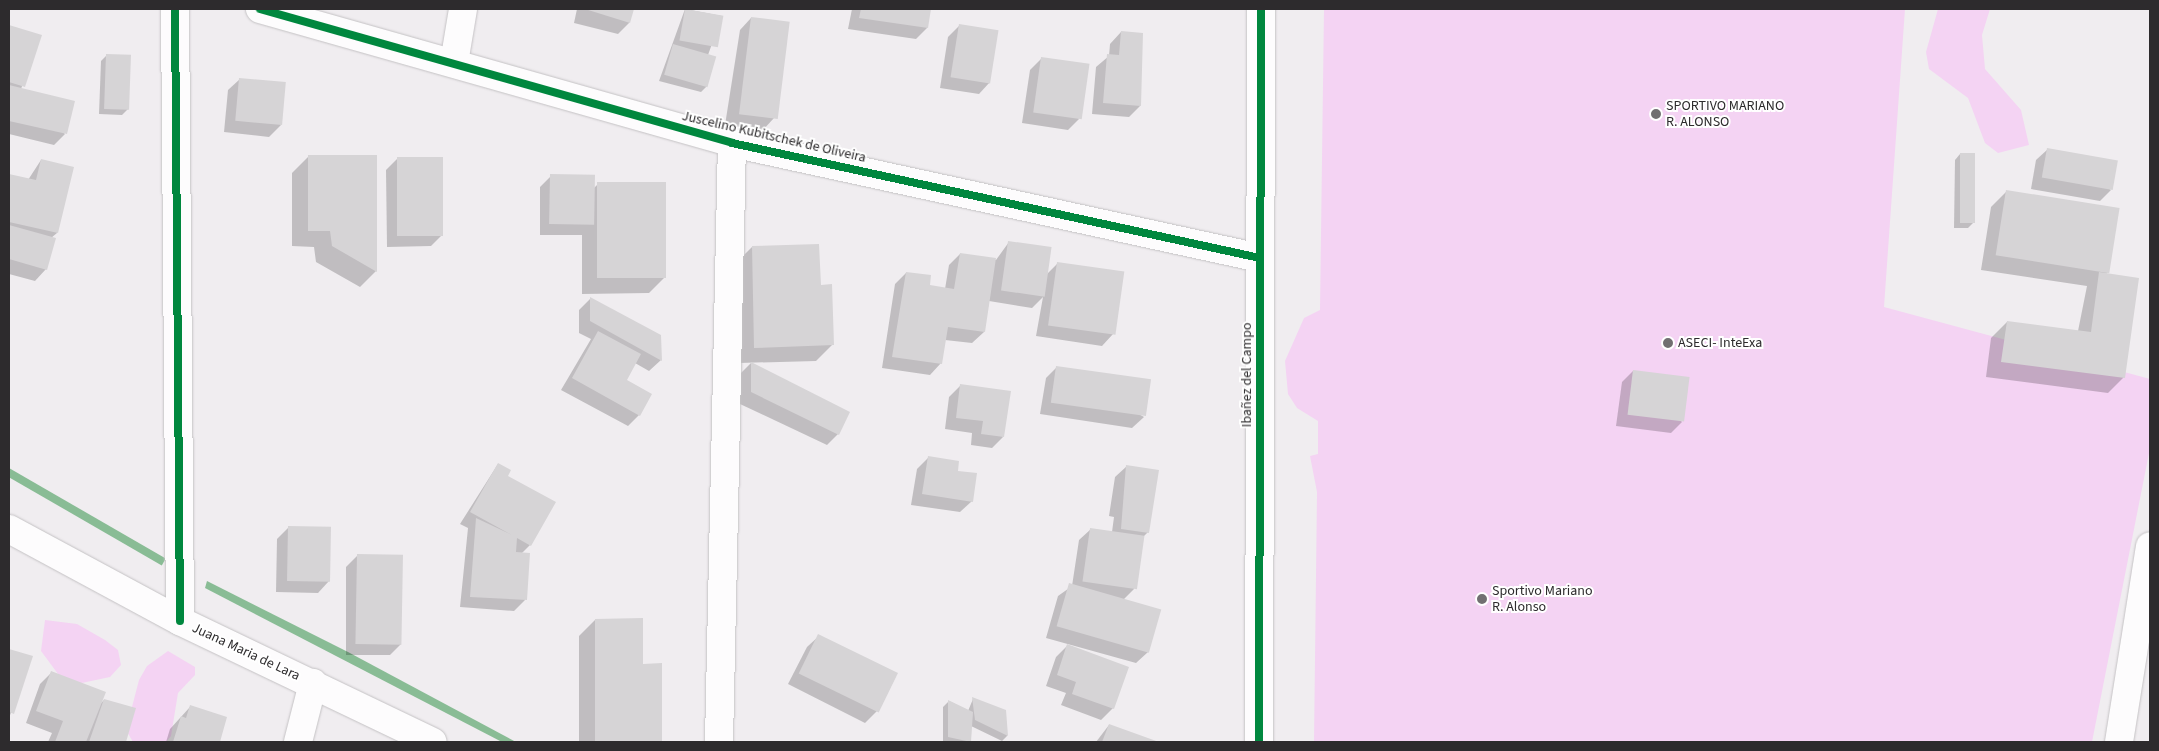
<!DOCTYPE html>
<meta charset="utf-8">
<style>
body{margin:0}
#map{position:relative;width:2159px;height:751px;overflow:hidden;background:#f0edf0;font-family:"Source Sans 3",sans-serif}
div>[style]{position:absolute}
.green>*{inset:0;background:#f4d3f3}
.water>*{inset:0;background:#89bc95;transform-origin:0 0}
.shadow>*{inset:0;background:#0003}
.building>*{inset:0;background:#d6d4d6;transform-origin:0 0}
.roads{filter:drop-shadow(0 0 1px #c4c2c4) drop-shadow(0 0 1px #c4c2c4)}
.minor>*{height:28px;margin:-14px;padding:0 14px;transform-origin:14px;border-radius:14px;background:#fdfcfd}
.cycleway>*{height:8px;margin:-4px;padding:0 4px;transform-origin:4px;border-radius:4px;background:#00873e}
.dots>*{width:14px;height:14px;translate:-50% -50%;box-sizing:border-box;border:2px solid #fff;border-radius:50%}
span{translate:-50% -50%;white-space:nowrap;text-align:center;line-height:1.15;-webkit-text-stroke:4px #fff;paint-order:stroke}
.poi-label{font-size:14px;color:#2d2b2d}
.left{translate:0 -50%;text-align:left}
.street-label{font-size:14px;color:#2d2b2d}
.frame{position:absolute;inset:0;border:10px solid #2d2b2d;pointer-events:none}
</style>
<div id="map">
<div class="green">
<i style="clip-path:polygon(1324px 9px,1905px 9px,1884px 307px,2150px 379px,2150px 448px,2092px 742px,1314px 742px,1317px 492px,1310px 456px,1318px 454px,1318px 421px,1297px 408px,1288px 394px,1285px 361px,1304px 318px,1320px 310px)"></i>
<i style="clip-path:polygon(1938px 9px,1990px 9px,1982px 35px,1985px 69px,2021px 110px,2029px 145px,1998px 153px,1985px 143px,1968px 98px,1929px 69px,1926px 52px)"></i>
<i style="clip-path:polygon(45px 620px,77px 624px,105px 640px,118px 650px,121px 665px,110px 677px,77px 684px,61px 678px,41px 651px)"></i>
<i style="clip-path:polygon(168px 651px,195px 667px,195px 675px,178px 693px,171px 736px,166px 742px,133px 742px,126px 730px,139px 680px,147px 666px)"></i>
</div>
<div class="water">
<i style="left:9px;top:468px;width:181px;height:8px;rotate:30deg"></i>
<i style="clip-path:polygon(207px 581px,348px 652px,516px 742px,502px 742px,205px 588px)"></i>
</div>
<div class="shadow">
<i style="clip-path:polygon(577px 9px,633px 9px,629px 23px,618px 34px,574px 23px)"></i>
<i style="clip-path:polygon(685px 9px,722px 16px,708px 55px,707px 86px,701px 92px,659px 81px)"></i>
<i style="clip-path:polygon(852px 9px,930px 9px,927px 28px,916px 39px,848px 29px)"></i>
<i style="clip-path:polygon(751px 18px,774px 118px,763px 130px,725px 125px,740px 30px)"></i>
<i style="clip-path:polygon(9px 26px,40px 36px,21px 89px,65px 134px,54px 145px,9px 134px)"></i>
<i style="clip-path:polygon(959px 26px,990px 82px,979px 94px,940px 88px,948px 37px)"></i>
<i style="clip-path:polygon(1121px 32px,1140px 106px,1129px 117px,1092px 114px,1096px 67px,1109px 56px,1110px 44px)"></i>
<i style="clip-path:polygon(107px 55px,128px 109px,122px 115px,99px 114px,101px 61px)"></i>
<i style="clip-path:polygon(1041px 59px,1079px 119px,1068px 130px,1022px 123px,1030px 70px)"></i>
<i style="clip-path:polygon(240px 79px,281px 125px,269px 137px,224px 132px,228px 90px)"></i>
<i style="clip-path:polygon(2048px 149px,2111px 190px,2100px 201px,2031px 189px,2036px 160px)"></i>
<i style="clip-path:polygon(1960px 154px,1974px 222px,1968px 228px,1954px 228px,1955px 160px)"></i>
<i style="clip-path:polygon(308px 157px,376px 271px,360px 287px,316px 262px,314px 247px,292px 246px,292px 173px)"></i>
<i style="clip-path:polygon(398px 158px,442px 235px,431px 246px,387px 247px,386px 170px)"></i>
<i style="clip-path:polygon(41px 160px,57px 233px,51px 238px,46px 269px,35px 281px,9px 274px,9px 175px,28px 180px)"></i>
<i style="clip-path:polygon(551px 176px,593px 189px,598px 184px,665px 277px,649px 293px,582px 294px,582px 235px,540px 235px,540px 187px)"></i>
<i style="clip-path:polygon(2007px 191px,2109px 271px,2106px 274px,2124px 377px,2108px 393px,1986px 377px,1991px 338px,2007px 322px,2078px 331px,2087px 286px,1981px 270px,1991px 207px)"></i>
<i style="clip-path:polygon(1009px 242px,1046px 275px,1057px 264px,1113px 334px,1102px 346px,1036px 336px,1043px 297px,1032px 308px,989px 301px,984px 332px,972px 343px,945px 340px,941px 363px,930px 375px,882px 368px,895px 284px,906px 273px,928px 286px,945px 289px,949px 265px,960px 254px,996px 260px)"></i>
<i style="clip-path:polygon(752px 247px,819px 286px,832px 345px,816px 361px,739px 363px,736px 263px)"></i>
<i style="clip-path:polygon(590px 299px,661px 360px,649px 371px,635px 363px,625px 381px,639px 415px,628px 426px,561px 390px,591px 339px,579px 333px,579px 310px)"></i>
<i style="clip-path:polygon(751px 363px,838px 434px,827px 445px,740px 404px,740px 374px)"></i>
<i style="clip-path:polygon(1057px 367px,1144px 417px,1132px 428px,1040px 414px,1046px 378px)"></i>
<i style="clip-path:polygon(1633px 371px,1682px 422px,1671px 433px,1616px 426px,1622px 382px)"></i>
<i style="clip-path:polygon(960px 386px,1003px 437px,992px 448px,971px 445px,972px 433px,945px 429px,949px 397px)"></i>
<i style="clip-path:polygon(928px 458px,957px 472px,972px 501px,960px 512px,911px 505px,917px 469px)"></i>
<i style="clip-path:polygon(498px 464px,530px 545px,522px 553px,525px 600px,514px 611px,460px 607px,468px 528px,460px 524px)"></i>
<i style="clip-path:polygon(1127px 466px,1148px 532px,1142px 538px,1134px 589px,1123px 600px,1148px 652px,1136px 663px,1046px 638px,1058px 596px,1072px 586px,1079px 540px,1091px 529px,1112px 532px,1114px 517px,1109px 516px,1115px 477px)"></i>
<i style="clip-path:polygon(288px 528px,329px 581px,318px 593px,276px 592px,277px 539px)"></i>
<i style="clip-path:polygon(357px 556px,401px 644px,390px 655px,346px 655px,346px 567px)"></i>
<i style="clip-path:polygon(595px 620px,642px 665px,660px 665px,660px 742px,579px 742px,579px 636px)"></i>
<i style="clip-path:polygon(819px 636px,877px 711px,865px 723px,788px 684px,807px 647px)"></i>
<i style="clip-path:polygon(1067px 646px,1113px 708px,1101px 720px,1061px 705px,1066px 693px,1046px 686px,1056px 657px)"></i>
<i style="clip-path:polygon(9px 650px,32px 657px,9px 718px)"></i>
<i style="clip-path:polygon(51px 673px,99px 705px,104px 700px,134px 709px,125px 742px,48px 742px,52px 733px,26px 723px,40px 684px)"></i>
<i style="clip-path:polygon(973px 699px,1005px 711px,1007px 736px,1002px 741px,971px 726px,970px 742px,943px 742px,943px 707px,949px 701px,968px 711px)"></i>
<i style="clip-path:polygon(190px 707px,226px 718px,218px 742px,166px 742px,170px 729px)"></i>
<i style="clip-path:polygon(1109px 725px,1156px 742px,1096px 742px)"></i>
</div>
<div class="building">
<i style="clip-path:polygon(585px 9px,634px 9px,630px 23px)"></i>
<i style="left:685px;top:9px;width:39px;height:32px;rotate:10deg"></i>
<i style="clip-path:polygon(861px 9px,931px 9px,928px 28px,859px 18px)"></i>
<i style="left:751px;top:17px;width:39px;height:98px;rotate:7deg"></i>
<i style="left:959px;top:24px;width:40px;height:54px;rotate:9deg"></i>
<i style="clip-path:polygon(9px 25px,42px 35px,25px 87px,9px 82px)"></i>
<i style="clip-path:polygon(1121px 31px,1143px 33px,1141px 106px,1103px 103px,1107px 54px,1119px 55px)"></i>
<i style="left:673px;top:44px;width:45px;height:32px;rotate:16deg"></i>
<i style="left:106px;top:54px;width:25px;height:55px;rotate:2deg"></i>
<i style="left:1041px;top:57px;width:49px;height:56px;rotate:8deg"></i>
<i style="left:239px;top:78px;width:47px;height:43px;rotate:5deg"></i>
<i style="clip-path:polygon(9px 85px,75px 101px,67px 134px,9px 121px)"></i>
<i style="left:2047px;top:148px;width:72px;height:30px;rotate:10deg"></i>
<i style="left:1960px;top:153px;width:15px;height:70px"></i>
<i style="clip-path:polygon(308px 155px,377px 155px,377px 272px,332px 246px,330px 231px,308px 231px)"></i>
<i style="left:397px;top:157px;width:46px;height:79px"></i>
<i style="clip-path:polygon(41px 159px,74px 167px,58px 233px,9px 222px,9px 174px,36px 180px)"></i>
<i style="left:550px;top:174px;width:45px;height:50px;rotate:1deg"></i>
<i style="left:666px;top:182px;width:96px;height:69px;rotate:90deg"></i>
<i style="left:2006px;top:190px;width:115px;height:66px;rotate:9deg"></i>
<i style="clip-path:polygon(9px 225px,56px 238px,47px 270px,9px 259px)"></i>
<i style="left:1008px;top:241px;width:44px;height:50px;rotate:8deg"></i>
<i style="clip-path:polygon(819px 244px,821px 285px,832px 284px,834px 345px,754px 348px,752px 246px)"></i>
<i style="clip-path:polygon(960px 253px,996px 258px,985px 332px,948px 327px,942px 364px,892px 357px,906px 272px,931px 275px,930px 285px,954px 289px)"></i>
<i style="left:1057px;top:262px;width:68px;height:64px;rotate:8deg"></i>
<i style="clip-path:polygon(2099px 272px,2139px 278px,2125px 378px,2001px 362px,2007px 321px,2091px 332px)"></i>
<i style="clip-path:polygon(590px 297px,661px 335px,662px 361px,590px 321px)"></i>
<i style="clip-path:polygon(598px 331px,641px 354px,627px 380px,652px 394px,640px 416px,572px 378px)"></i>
<i style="clip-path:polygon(751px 362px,850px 412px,839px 435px,751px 392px)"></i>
<i style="left:1056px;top:366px;width:96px;height:37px;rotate:8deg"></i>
<i style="left:1633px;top:370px;width:57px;height:45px;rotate:7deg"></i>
<i style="clip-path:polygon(960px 384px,1011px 391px,1004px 437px,981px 434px,983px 421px,956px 418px)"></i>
<i style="clip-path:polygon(928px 456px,959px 461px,958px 471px,977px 473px,973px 502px,922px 494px)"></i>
<i style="clip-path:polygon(498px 463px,511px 470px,508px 476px,556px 502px,531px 546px,517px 538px,516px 552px,530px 553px,527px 600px,470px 597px,476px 518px,512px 535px,470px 512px)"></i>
<i style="clip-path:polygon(1126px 465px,1159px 470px,1149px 533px,1121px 529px)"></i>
<i style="left:288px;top:526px;width:43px;height:55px;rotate:1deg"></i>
<i style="left:1090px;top:528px;width:55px;height:54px;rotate:8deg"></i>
<i style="left:357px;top:554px;width:46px;height:90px;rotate:1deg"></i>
<i style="left:1069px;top:583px;width:96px;height:45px;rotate:16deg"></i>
<i style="clip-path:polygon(643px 618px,643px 664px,662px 663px,662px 742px,595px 742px,595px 619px)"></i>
<i style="left:818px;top:634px;width:89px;height:44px;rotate:26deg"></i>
<i style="clip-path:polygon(1067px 644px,1129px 667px,1114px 709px,1072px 694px,1076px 682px,1057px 675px)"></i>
<i style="clip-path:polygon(9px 649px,33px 656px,14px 714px,9px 712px)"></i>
<i style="clip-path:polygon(51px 671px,106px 692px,86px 742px,55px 742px,63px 721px,36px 711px)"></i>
<i style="clip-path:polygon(972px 697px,1006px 710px,1008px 736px,975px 720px)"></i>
<i style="clip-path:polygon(104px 699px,136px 708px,126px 742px,89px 742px)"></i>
<i style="clip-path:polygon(948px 700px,973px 712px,971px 742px,948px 737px)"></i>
<i style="clip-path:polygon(190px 705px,227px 717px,220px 742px,173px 742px,181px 716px,186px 718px)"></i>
<i style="clip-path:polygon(1109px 724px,1159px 742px,1102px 742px)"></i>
</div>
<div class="roads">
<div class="minor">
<i style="left:175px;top:9px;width:612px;rotate:89.53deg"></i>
<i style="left:260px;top:9px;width:491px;rotate:15.8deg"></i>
<i style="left:732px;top:143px;width:540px;rotate:12.29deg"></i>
<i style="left:454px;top:63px;width:55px;rotate:-80.5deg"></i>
<i style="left:9px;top:529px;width:194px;rotate:28.3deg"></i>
<i style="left:180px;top:621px;width:280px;rotate:25.6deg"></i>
<i style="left:298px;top:742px;width:61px;rotate:-75.7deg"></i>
<i style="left:719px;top:742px;width:599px;rotate:-88.76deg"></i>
<i style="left:1259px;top:742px;width:733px;rotate:-89.84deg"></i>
<i style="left:2119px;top:742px;width:198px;rotate:-81deg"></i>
</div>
</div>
<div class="cycleway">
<i style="left:175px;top:9px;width:612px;rotate:89.53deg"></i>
<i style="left:260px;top:9px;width:491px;rotate:15.8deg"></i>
<i style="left:732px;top:143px;width:540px;rotate:12.29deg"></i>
<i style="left:1259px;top:742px;width:733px;rotate:-89.84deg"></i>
</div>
<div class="dots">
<i style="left:1656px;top:114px;background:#716f71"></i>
<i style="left:1668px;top:343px;background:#716f71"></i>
<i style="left:1482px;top:599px;background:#716f71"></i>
</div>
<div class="poi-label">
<span class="left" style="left:1666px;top:114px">SPORTIVO MARIANO<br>R. ALONSO</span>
<span class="left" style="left:1678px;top:343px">ASECI- InteExa</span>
<span class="left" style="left:1492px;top:599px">Sportivo Mariano<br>R. Alonso</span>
</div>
<div class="street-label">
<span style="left:774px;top:137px;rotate:13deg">Juscelino Kubitschek de Oliveira</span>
<span style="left:1247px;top:375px;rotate:-90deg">Ibañez del Campo</span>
<span style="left:246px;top:652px;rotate:25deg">Juana Maria de Lara</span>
</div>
<div class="frame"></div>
</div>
